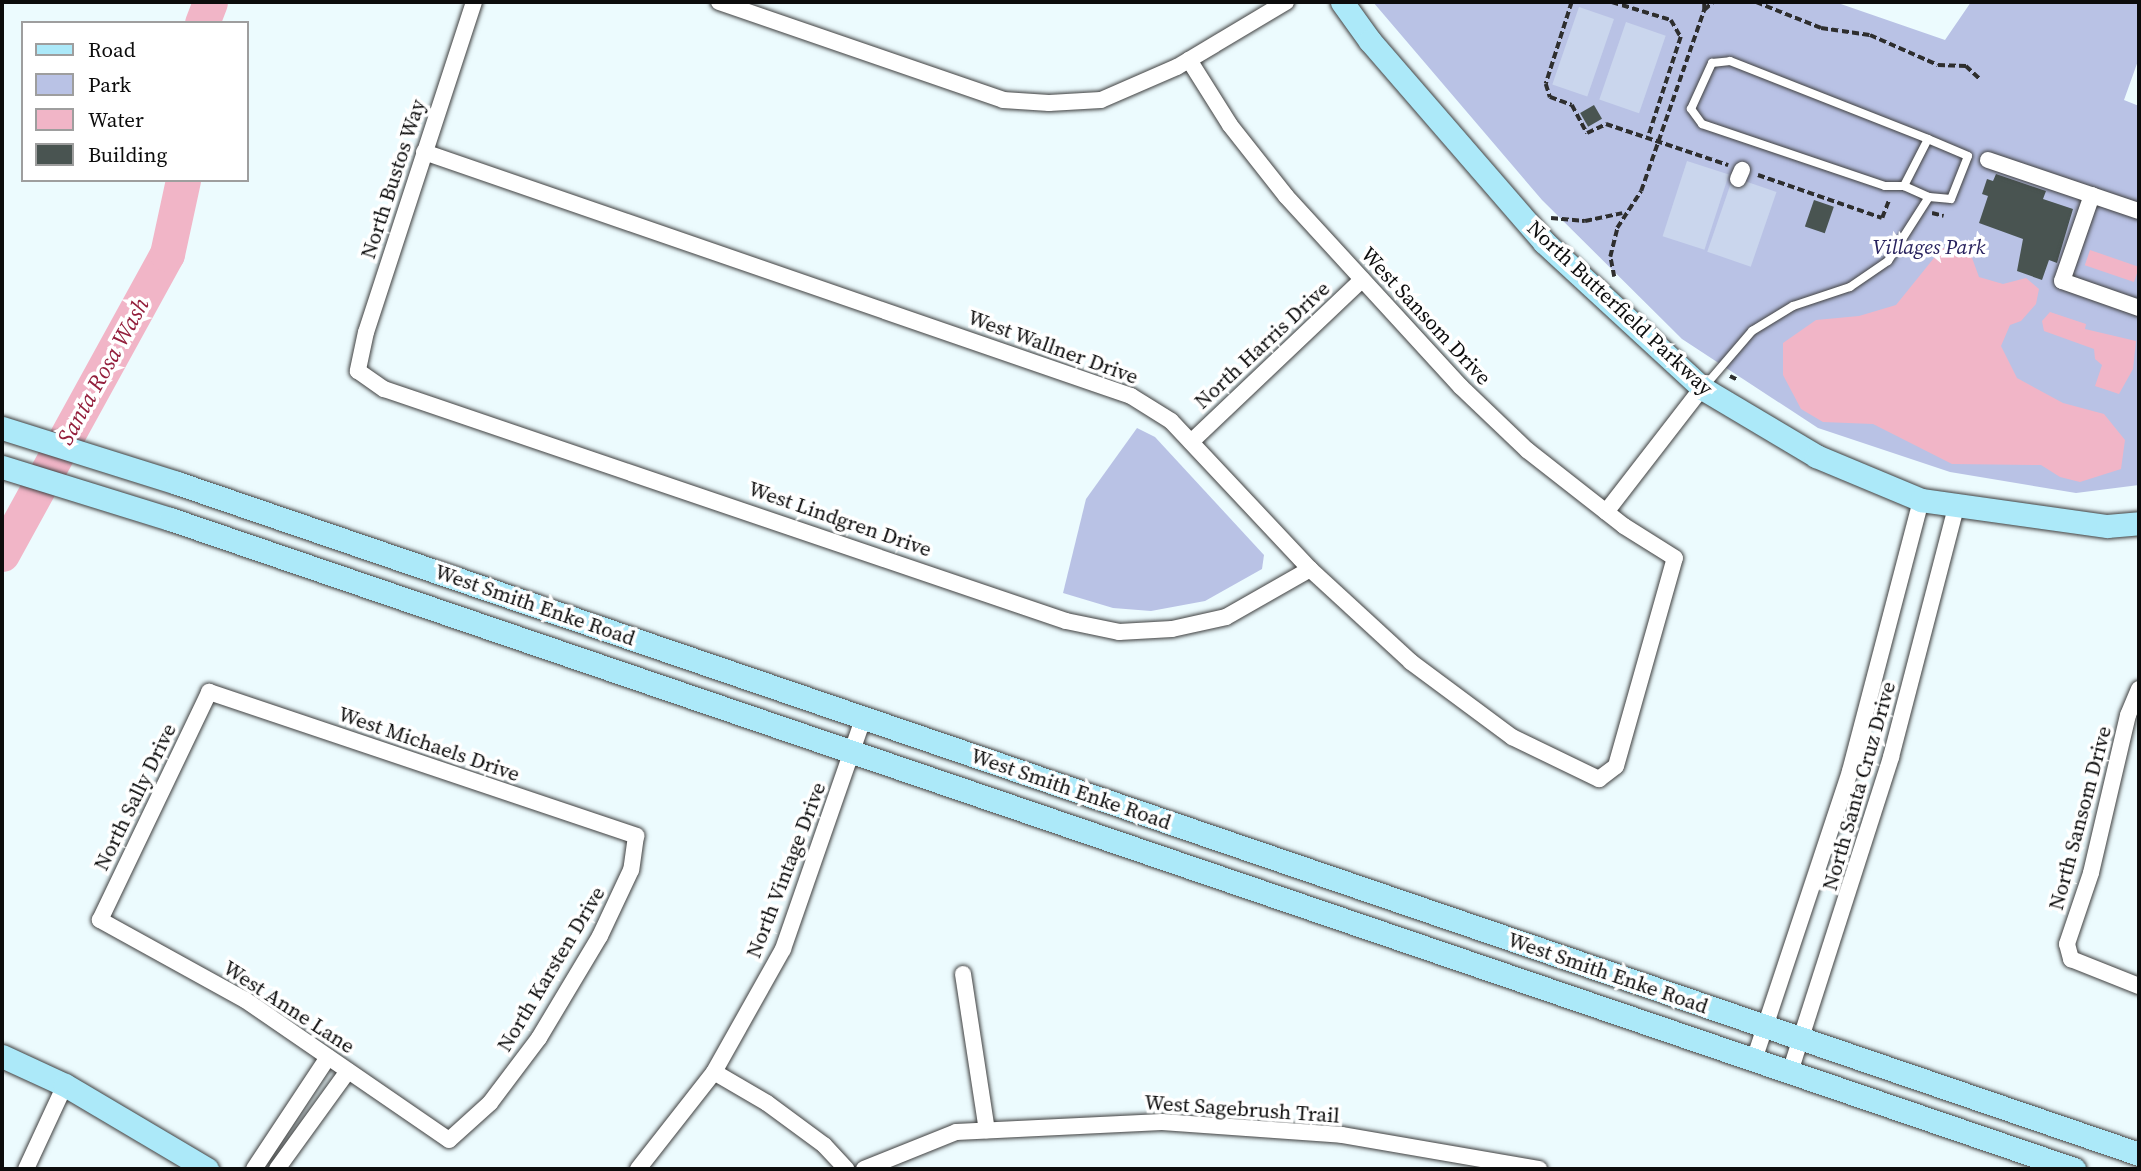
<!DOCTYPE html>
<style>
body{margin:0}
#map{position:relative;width:2141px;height:1171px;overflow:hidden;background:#ecfbfe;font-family:"Source Serif 4",serif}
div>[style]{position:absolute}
.green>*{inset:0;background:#b9c2e5}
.pitch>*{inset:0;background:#cad6ed;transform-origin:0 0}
.water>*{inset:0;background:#f1b5c7;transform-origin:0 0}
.river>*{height:35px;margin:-17.5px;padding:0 17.5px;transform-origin:17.5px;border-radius:17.5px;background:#f1b5c7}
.building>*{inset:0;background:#495451;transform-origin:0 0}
.path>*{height:3.5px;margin-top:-1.75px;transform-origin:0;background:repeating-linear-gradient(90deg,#2e2e2e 0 7px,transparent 0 10.5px)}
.roads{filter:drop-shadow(0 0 2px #3f3f3f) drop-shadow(0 0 2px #3f3f3f)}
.lane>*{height:8px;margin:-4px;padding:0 4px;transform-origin:4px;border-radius:4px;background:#fff}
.street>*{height:16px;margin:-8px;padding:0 8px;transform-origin:8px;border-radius:8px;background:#fff}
.secondary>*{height:23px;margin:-11.5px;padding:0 11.5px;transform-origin:11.5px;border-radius:11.5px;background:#ace9f9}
span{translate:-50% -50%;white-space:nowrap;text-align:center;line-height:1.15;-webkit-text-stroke:7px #fff;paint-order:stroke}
.street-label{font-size:21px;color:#0c0c0c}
.park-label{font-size:21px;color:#28225e;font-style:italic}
.water-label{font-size:23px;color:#931f3c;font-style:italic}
.frame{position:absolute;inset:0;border:4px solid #0c0c0c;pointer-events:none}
.legend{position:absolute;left:21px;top:21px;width:228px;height:161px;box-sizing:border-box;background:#fff;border:2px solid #9e9e9e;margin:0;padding:9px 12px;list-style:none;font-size:21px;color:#0c0c0c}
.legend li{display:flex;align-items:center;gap:14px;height:35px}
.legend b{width:35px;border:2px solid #9e9e9e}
</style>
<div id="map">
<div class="green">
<i style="clip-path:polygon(1373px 2px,1835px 2px,1945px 40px,1971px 2px,2139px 2px,2139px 58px,2124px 100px,2139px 106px,2139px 485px,2076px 493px,1950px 472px,1818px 428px,1682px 339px,1542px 200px)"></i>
<i style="clip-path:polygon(1137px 428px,1155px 437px,1264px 555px,1262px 569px,1205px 601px,1151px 611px,1113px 608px,1063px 593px,1086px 499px)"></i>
</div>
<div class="pitch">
<i style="left:1579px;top:7px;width:37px;height:82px;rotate:19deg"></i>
<i style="left:1626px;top:22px;width:42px;height:82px;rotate:19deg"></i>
<i style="left:1687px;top:161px;width:44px;height:79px;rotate:18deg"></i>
<i style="left:1733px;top:177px;width:46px;height:79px;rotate:19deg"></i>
</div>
<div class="water">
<i style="clip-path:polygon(1942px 248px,1971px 255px,1979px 277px,2003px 284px,2026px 278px,2039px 289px,2036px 304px,2021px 321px,2010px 325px,2001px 346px,2017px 378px,2063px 403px,2104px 414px,2125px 440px,2121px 469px,2080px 482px,2060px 477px,2041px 465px,1952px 464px,1873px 424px,1823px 422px,1801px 409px,1783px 375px,1783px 343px,1816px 320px,1859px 316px,1896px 305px)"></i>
<i style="left:2090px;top:250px;width:52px;height:16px;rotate:19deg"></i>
<i style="clip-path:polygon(2050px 312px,2086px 324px,2085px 329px,2136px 341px,2133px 369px,2119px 394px,2095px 386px,2102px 365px,2095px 359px,2094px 349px,2044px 331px,2042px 321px)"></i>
</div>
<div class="river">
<i style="left:202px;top:23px;width:22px;rotate:-69deg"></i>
<i style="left:2px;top:554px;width:342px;rotate:-61.2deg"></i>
<i style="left:167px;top:254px;width:76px;rotate:-77.8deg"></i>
</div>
<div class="building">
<i style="left:1594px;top:105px;width:16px;height:16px;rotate:60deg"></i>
<i style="clip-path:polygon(1996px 174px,2046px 191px,2043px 199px,2073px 209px,2057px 263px,2049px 260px,2042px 280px,2017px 271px,2023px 239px,1979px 223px,1988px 196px,1982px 194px,1987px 179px,1993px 181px)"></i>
<i style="left:1814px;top:200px;width:21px;height:28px;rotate:19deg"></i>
</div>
<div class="path">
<i style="left:1572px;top:2px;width:86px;rotate:107.6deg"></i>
<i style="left:1546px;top:84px;width:14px;rotate:73deg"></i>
<i style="left:1550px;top:97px;width:23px;rotate:20deg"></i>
<i style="left:1572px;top:105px;width:32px;rotate:62deg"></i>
<i style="left:1587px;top:133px;width:21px;rotate:-25deg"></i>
<i style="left:1606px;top:124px;width:129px;rotate:18.6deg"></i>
<i style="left:1612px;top:2px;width:62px;rotate:17deg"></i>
<i style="left:1671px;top:20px;width:20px;rotate:60deg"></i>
<i style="left:1681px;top:37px;width:106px;rotate:108.1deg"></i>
<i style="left:1756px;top:2px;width:70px;rotate:21.8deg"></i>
<i style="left:1821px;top:28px;width:49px;rotate:8.1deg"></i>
<i style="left:1870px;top:35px;width:74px;rotate:23.8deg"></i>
<i style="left:1938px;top:65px;width:28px;rotate:2deg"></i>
<i style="left:1966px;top:66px;width:18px;rotate:43deg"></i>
<i style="left:1704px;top:10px;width:8px;rotate:-90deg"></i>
<i style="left:1758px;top:175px;width:131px;rotate:19.1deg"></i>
<i style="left:1882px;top:218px;width:19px;rotate:-69deg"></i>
<i style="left:1932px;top:213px;width:12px;rotate:14deg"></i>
<i style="left:1551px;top:218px;width:34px;rotate:5deg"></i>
<i style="left:1585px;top:221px;width:38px;rotate:-12deg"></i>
<i style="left:1614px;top:277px;width:20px;rotate:-101deg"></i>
<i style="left:1610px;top:257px;width:30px;rotate:-76deg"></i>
<i style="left:1617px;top:228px;width:44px;rotate:-57deg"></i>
<i style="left:1641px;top:191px;width:192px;rotate:-70.8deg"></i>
<i style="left:1704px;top:10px;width:12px;rotate:-42deg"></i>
<i style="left:1730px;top:376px;width:9px;rotate:27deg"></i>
</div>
<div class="roads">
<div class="lane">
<i style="left:1904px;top:186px;width:19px;rotate:180deg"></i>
<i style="left:1885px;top:186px;width:193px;rotate:-161.3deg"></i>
<i style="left:1702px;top:124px;width:19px;rotate:-126deg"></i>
<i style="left:1691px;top:109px;width:51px;rotate:-65.5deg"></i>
<i style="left:1712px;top:63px;width:18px;rotate:-6deg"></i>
<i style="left:1730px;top:61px;width:213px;rotate:21.5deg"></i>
<i style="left:1704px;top:387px;width:74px;rotate:-49.4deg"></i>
<i style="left:1752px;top:331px;width:48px;rotate:-31.4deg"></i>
<i style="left:1793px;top:306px;width:60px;rotate:-18.4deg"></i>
<i style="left:1850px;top:287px;width:46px;rotate:-34.4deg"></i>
<i style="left:1888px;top:261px;width:76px;rotate:-57.4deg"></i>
<i style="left:1929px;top:197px;width:22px;rotate:5deg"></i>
<i style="left:1951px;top:199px;width:46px;rotate:-68.4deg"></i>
<i style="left:1968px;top:156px;width:43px;rotate:-157deg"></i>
<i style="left:1928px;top:139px;width:53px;rotate:117.1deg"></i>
<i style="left:1904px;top:186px;width:27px;rotate:24deg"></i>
</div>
<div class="street">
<i style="left:474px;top:2px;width:347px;rotate:108.1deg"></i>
<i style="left:366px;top:332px;width:40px;rotate:102deg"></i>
<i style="left:358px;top:371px;width:32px;rotate:35deg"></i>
<i style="left:384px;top:389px;width:720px;rotate:18.79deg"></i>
<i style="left:1066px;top:621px;width:54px;rotate:11.7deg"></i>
<i style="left:1119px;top:632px;width:53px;rotate:-3.2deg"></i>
<i style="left:1172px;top:629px;width:55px;rotate:-12.5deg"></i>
<i style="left:1226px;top:617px;width:97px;rotate:-29.7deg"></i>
<i style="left:719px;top:2px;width:300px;rotate:19deg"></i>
<i style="left:1003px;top:100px;width:46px;rotate:3.7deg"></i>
<i style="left:1049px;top:103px;width:52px;rotate:-3.3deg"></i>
<i style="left:1101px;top:100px;width:83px;rotate:-23.5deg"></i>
<i style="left:1177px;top:67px;width:127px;rotate:-30.8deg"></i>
<i style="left:424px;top:152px;width:748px;rotate:19.04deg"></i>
<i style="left:1131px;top:396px;width:47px;rotate:32deg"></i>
<i style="left:1171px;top:421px;width:203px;rotate:46.8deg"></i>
<i style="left:1310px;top:569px;width:137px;rotate:42.6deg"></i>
<i style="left:1411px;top:662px;width:126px;rotate:36.6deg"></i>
<i style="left:1512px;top:737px;width:97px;rotate:25.8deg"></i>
<i style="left:1599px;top:779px;width:21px;rotate:-37deg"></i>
<i style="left:1616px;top:766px;width:216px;rotate:-74.2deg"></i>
<i style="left:1675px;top:558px;width:60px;rotate:-147.9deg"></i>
<i style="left:1624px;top:526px;width:123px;rotate:-141.9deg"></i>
<i style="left:1527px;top:450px;width:91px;rotate:-136.3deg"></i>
<i style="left:1461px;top:387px;width:259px;rotate:-132.5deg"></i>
<i style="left:1286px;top:196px;width:90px;rotate:-128.3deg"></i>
<i style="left:1230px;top:125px;width:77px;rotate:-122.2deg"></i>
<i style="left:1988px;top:160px;width:159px;rotate:18.7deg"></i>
<i style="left:1738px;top:179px;width:10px;rotate:-66deg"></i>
<i style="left:2092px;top:195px;width:91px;rotate:109.2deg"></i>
<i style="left:2062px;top:281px;width:82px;rotate:19.3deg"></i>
<i style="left:1191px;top:442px;width:236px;rotate:-43.5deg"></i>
<i style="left:1606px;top:512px;width:157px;rotate:-52.3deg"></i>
<i style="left:2139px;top:689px;width:28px;rotate:113deg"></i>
<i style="left:2128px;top:715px;width:162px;rotate:103.2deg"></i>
<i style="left:2091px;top:873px;width:75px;rotate:108.7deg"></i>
<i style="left:2067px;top:944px;width:16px;rotate:75deg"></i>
<i style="left:2071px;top:959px;width:73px;rotate:21.7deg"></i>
<i style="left:209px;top:692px;width:451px;rotate:18.6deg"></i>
<i style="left:636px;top:836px;width:34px;rotate:98deg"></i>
<i style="left:631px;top:870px;width:73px;rotate:115.2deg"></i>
<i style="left:600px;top:936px;width:119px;rotate:120.9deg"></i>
<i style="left:539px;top:1038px;width:81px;rotate:127deg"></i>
<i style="left:490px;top:1103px;width:55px;rotate:137.9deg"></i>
<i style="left:449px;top:1140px;width:247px;rotate:-145.5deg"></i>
<i style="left:245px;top:1000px;width:166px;rotate:-151.1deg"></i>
<i style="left:100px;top:920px;width:253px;rotate:-64.4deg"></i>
<i style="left:963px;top:974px;width:158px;rotate:81.3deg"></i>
<i style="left:1754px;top:1060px;width:305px;rotate:-71.6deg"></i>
<i style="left:1850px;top:771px;width:280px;rotate:-75.3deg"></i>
<i style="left:714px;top:1072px;width:61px;rotate:30.3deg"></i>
<i style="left:767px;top:1103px;width:71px;rotate:36.4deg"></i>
<i style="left:824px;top:1145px;width:33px;rotate:47deg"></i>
<i style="left:1790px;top:1072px;width:331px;rotate:-72.2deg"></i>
<i style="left:1891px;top:757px;width:258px;rotate:-75.4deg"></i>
<i style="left:26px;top:1169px;width:93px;rotate:-65.1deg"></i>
<i style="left:254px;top:1169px;width:134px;rotate:-56.5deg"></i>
<i style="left:277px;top:1169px;width:121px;rotate:-54.1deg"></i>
<i style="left:638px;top:1169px;width:123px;rotate:-51.9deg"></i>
<i style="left:714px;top:1072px;width:141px;rotate:-60.7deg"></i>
<i style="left:783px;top:949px;width:246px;rotate:-70.8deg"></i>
<i style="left:864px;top:1169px;width:99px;rotate:-21.9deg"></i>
<i style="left:956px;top:1132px;width:206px;rotate:-2.8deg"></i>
<i style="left:1162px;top:1122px;width:180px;rotate:4.1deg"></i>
<i style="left:1342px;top:1135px;width:200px;rotate:9.8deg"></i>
</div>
<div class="secondary">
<i style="left:1342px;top:2px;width:48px;rotate:54.3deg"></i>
<i style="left:1370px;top:41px;width:266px;rotate:49.1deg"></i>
<i style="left:1544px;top:242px;width:215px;rotate:42.7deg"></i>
<i style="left:1702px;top:388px;width:133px;rotate:30.8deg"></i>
<i style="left:1816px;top:456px;width:114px;rotate:22.7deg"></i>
<i style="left:1921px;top:500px;width:188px;rotate:8deg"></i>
<i style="left:2107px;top:526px;width:32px;rotate:-5deg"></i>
<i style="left:2px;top:428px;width:183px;rotate:17.4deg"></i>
<i style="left:177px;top:483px;width:2074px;rotate:18.88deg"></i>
<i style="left:2px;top:467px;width:176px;rotate:17.2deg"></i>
<i style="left:170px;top:519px;width:2012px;rotate:18.85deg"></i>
<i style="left:2px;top:1056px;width:69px;rotate:24.7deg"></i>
<i style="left:65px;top:1085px;width:165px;rotate:30.6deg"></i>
</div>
</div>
<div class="street-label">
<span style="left:393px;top:179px;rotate:-72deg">North Bustos Way</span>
<span style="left:1620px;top:308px;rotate:43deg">North Butterfield Parkway</span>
<span style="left:1426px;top:316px;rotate:47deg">West Sansom Drive</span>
<span style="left:1262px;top:345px;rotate:-43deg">North Harris Drive</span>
<span style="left:1053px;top:347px;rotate:20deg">West Wallner Drive</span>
<span style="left:840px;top:519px;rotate:19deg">West Lindgren Drive</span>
<span style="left:535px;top:605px;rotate:19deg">West Smith Enke Road</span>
<span style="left:429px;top:744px;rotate:19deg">West Michaels Drive</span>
<span style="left:1859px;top:786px;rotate:-74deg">North Santa Cruz Drive</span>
<span style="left:1071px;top:789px;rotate:19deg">West Smith Enke Road</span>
<span style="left:135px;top:797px;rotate:-64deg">North Sally Drive</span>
<span style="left:2080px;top:818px;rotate:-75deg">North Sansom Drive</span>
<span style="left:786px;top:870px;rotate:-69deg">North Vintage Drive</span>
<span style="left:551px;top:969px;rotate:-59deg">North Karsten Drive</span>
<span style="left:1608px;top:973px;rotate:19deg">West Smith Enke Road</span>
<span style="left:289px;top:1007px;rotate:33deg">West Anne Lane</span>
<span style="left:1242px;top:1109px;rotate:4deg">West Sagebrush Trail</span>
</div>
<div class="park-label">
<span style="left:1929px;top:247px">Villages Park</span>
</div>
<div class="water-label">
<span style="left:103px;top:371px;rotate:-61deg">Santa Rosa Wash</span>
</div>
<div class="frame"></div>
<ul class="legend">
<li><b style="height:9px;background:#ace9f9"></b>Road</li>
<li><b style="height:19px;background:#b9c2e5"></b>Park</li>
<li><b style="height:19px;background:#f1b5c7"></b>Water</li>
<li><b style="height:19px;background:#495451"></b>Building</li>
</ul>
</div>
